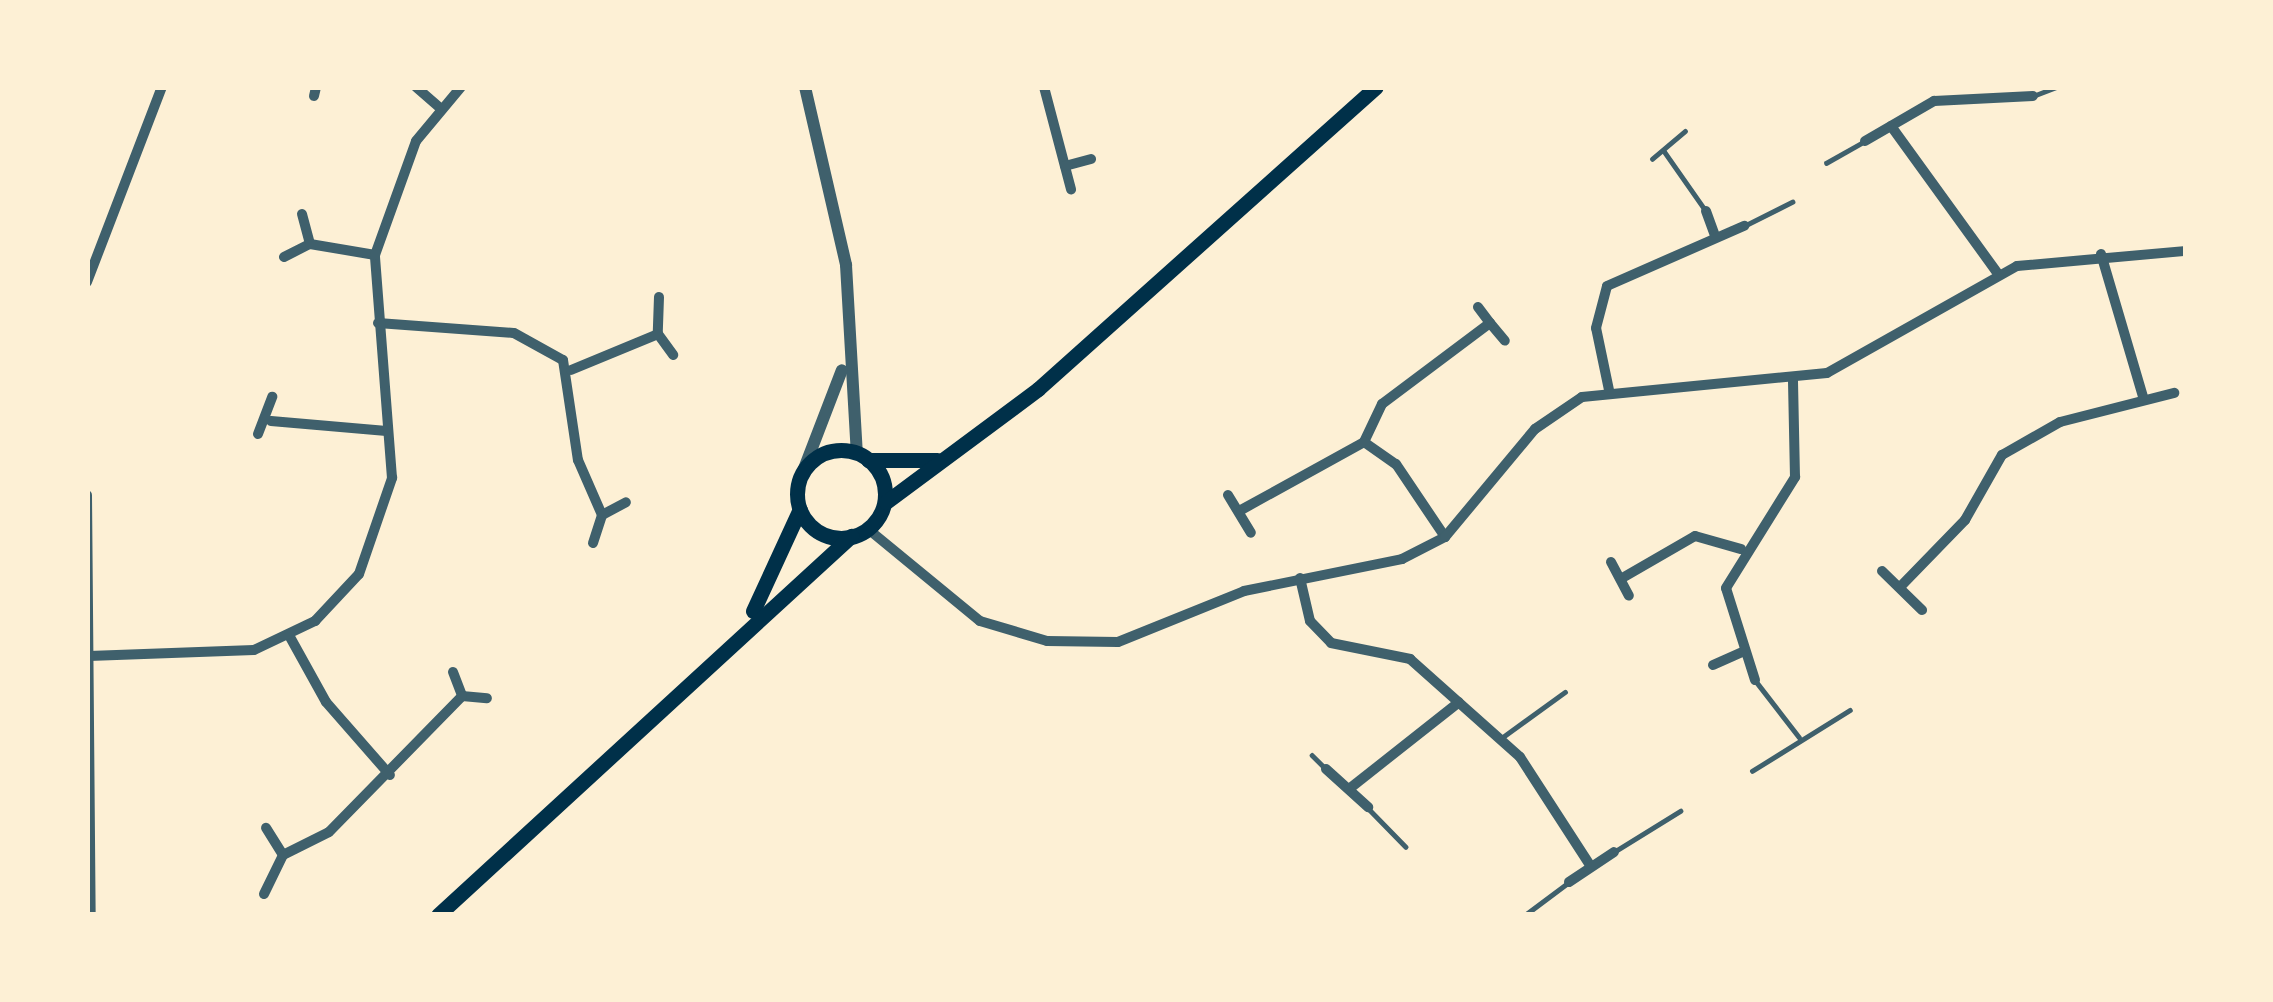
<!DOCTYPE html>
<style>
body{margin:0}
#map{position:relative;width:2273px;height:1002px;overflow:hidden;background:#fdf0d5;font-family:"IBM Plex Sans",sans-serif}
div>[style]{position:absolute}
.service>*{height:4.5px;margin:-2.25px;padding:0 2.25px;transform-origin:2.25px;border-radius:2.25px;background:#3f606c}
.minor>*{height:10px;margin:-5px;padding:0 5px;transform-origin:5px;border-radius:5px;background:#3f606c}
.tertiary>*{height:12px;margin:-6px;padding:0 6px;transform-origin:6px;border-radius:6px;background:#3f606c}
.secondary>*{height:15px;margin:-7.5px;padding:0 7.5px;transform-origin:7.5px;border-radius:7.5px;background:#003049}
.secondary>.ring{margin:-7.5px;padding:0;box-sizing:content-box;background:none;border:15px solid #003049;border-radius:50%}
span{translate:-50% -50%;white-space:nowrap;text-align:center;line-height:1.15;-webkit-text-stroke:9px #fdf0d5;paint-order:stroke}
.frame{position:absolute;inset:0;border:90px solid #fdf0d5;pointer-events:none}
</style>
<div id="map">
<div class="service">
<i style="left:2033px;top:96px;width:26px;rotate:-21deg"></i>
<i style="left:1664px;top:151px;width:73px;rotate:55deg"></i>
<i style="left:1652px;top:159px;width:43px;rotate:-40.3deg"></i>
<i style="left:1826px;top:163px;width:45px;rotate:-29.4deg"></i>
<i style="left:1744px;top:226px;width:54px;rotate:-26.6deg"></i>
<i style="left:1755px;top:680px;width:72px;rotate:52.3deg"></i>
<i style="left:1500px;top:739px;width:80px;rotate:-35.9deg"></i>
<i style="left:1312px;top:755px;width:18px;rotate:45deg"></i>
<i style="left:1752px;top:771px;width:115px;rotate:-31.9deg"></i>
<i style="left:1368px;top:808px;width:54px;rotate:45.7deg"></i>
<i style="left:1614px;top:852px;width:78px;rotate:-31.8deg"></i>
<i style="left:1525px;top:915px;width:55px;rotate:-36.9deg"></i>
</div>
<div class="minor">
<i style="left:416px;top:87px;width:32px;rotate:41deg"></i>
<i style="left:1044px;top:87px;width:106px;rotate:75.2deg"></i>
<i style="left:314px;top:96px;width:9px;rotate:-77deg"></i>
<i style="left:1891px;top:126px;width:183px;rotate:54.1deg"></i>
<i style="left:1865px;top:141px;width:80px;rotate:-30.1deg"></i>
<i style="left:1934px;top:101px;width:99px;rotate:-2.9deg"></i>
<i style="left:1065px;top:166px;width:27px;rotate:-15deg"></i>
<i style="left:1706px;top:211px;width:27px;rotate:70deg"></i>
<i style="left:302px;top:214px;width:31px;rotate:75deg"></i>
<i style="left:2101px;top:254px;width:149px;rotate:73.6deg"></i>
<i style="left:284px;top:257px;width:29px;rotate:-27deg"></i>
<i style="left:310px;top:244px;width:66px;rotate:9.6deg"></i>
<i style="left:87px;top:282px;width:209px;rotate:-69deg"></i>
<i style="left:659px;top:297px;width:37px;rotate:92deg"></i>
<i style="left:658px;top:334px;width:26px;rotate:54deg"></i>
<i style="left:378px;top:323px;width:136px;rotate:4.2deg"></i>
<i style="left:514px;top:333px;width:56px;rotate:28.9deg"></i>
<i style="left:563px;top:360px;width:101px;rotate:81.5deg"></i>
<i style="left:578px;top:460px;width:60px;rotate:66.4deg"></i>
<i style="left:1490px;top:323px;width:23px;rotate:50deg"></i>
<i style="left:571px;top:370px;width:94px;rotate:-22.5deg"></i>
<i style="left:1609px;top:390px;width:63px;rotate:-101.8deg"></i>
<i style="left:1596px;top:328px;width:43px;rotate:-75.3deg"></i>
<i style="left:1607px;top:286px;width:150px;rotate:-23.7deg"></i>
<i style="left:271px;top:421px;width:116px;rotate:4.9deg"></i>
<i style="left:258px;top:434px;width:40px;rotate:-69deg"></i>
<i style="left:1364px;top:442px;width:42px;rotate:-64.7deg"></i>
<i style="left:1382px;top:404px;width:135px;rotate:-36.9deg"></i>
<i style="left:1490px;top:323px;width:20px;rotate:-127deg"></i>
<i style="left:87px;top:495px;width:420px;rotate:89.5deg"></i>
<i style="left:1228px;top:495px;width:44px;rotate:58.8deg"></i>
<i style="left:1241px;top:510px;width:141px;rotate:-28.9deg"></i>
<i style="left:1364px;top:442px;width:39px;rotate:35deg"></i>
<i style="left:1396px;top:464px;width:88px;rotate:56.1deg"></i>
<i style="left:868px;top:529px;width:145px;rotate:39.4deg"></i>
<i style="left:980px;top:621px;width:70px;rotate:16.6deg"></i>
<i style="left:1047px;top:641px;width:71px;rotate:0.8deg"></i>
<i style="left:1118px;top:642px;width:136px;rotate:-22deg"></i>
<i style="left:1244px;top:591px;width:161px;rotate:-11.4deg"></i>
<i style="left:1402px;top:559px;width:48px;rotate:-27.1deg"></i>
<i style="left:1445px;top:537px;width:141px;rotate:-50.2deg"></i>
<i style="left:1535px;top:429px;width:57px;rotate:-34.2deg"></i>
<i style="left:1582px;top:397px;width:246px;rotate:-5.6deg"></i>
<i style="left:1827px;top:373px;width:218px;rotate:-29.4deg"></i>
<i style="left:2017px;top:266px;width:170px;rotate:-5.1deg"></i>
<i style="left:593px;top:543px;width:29px;rotate:-72deg"></i>
<i style="left:602px;top:515px;width:27px;rotate:-28deg"></i>
<i style="left:1611px;top:562px;width:38px;rotate:62deg"></i>
<i style="left:1882px;top:571px;width:56px;rotate:44.3deg"></i>
<i style="left:1624px;top:577px;width:82px;rotate:-30deg"></i>
<i style="left:1695px;top:536px;width:48px;rotate:15.8deg"></i>
<i style="left:1300px;top:578px;width:44px;rotate:76.9deg"></i>
<i style="left:1310px;top:621px;width:30px;rotate:46deg"></i>
<i style="left:1331px;top:643px;width:81px;rotate:11.4deg"></i>
<i style="left:1410px;top:659px;width:147px;rotate:41.7deg"></i>
<i style="left:1520px;top:757px;width:129px;rotate:57.1deg"></i>
<i style="left:1902px;top:585px;width:91px;rotate:-45.9deg"></i>
<i style="left:1965px;top:520px;width:75px;rotate:-60.4deg"></i>
<i style="left:2002px;top:455px;width:67px;rotate:-29.6deg"></i>
<i style="left:2060px;top:422px;width:118px;rotate:-14.3deg"></i>
<i style="left:290px;top:637px;width:74px;rotate:61deg"></i>
<i style="left:326px;top:702px;width:97px;rotate:48.8deg"></i>
<i style="left:89px;top:656px;width:165px;rotate:-2.1deg"></i>
<i style="left:254px;top:650px;width:68px;rotate:-25.4deg"></i>
<i style="left:315px;top:621px;width:64px;rotate:-46.9deg"></i>
<i style="left:359px;top:574px;width:102px;rotate:-71deg"></i>
<i style="left:392px;top:478px;width:224px;rotate:-94.4deg"></i>
<i style="left:375px;top:255px;width:121px;rotate:-70.2deg"></i>
<i style="left:416px;top:141px;width:70px;rotate:-50.2deg"></i>
<i style="left:1713px;top:665px;width:32px;rotate:-24deg"></i>
<i style="left:453px;top:672px;width:26px;rotate:69deg"></i>
<i style="left:462px;top:696px;width:25px;rotate:5deg"></i>
<i style="left:1755px;top:680px;width:96px;rotate:-107.5deg"></i>
<i style="left:1726px;top:588px;width:131px;rotate:-58.1deg"></i>
<i style="left:1795px;top:477px;width:96px;rotate:-91.2deg"></i>
<i style="left:1326px;top:769px;width:57px;rotate:42.1deg"></i>
<i style="left:1349px;top:789px;width:140px;rotate:-38.3deg"></i>
<i style="left:283px;top:855px;width:51px;rotate:-26.6deg"></i>
<i style="left:329px;top:832px;width:190px;rotate:-45.6deg"></i>
<i style="left:1569px;top:882px;width:54px;rotate:-33.7deg"></i>
<i style="left:264px;top:894px;width:43px;rotate:-64deg"></i>
<i style="left:283px;top:855px;width:32px;rotate:-122deg"></i>
</div>
<div class="tertiary">
<i style="left:805px;top:87px;width:183px;rotate:77deg"></i>
<i style="left:846px;top:265px;width:188px;rotate:86.7deg"></i>
<i style="left:802px;top:474px;width:111px;rotate:-69deg"></i>
</div>
<div class="secondary">
<i class="ring" style="left:797px;top:450px;width:73px;height:73px"></i>
<i style="left:868px;top:460px;width:69px"></i>
<i style="left:886px;top:502px;width:189px;rotate:-36.6deg"></i>
<i style="left:1038px;top:389px;width:453px;rotate:-41.8deg"></i>
<i style="left:753px;top:611px;width:112px;rotate:-65.3deg"></i>
<i style="left:438px;top:915px;width:561px;rotate:-42.54deg"></i>
</div>
<div class="frame"></div>
</div>
